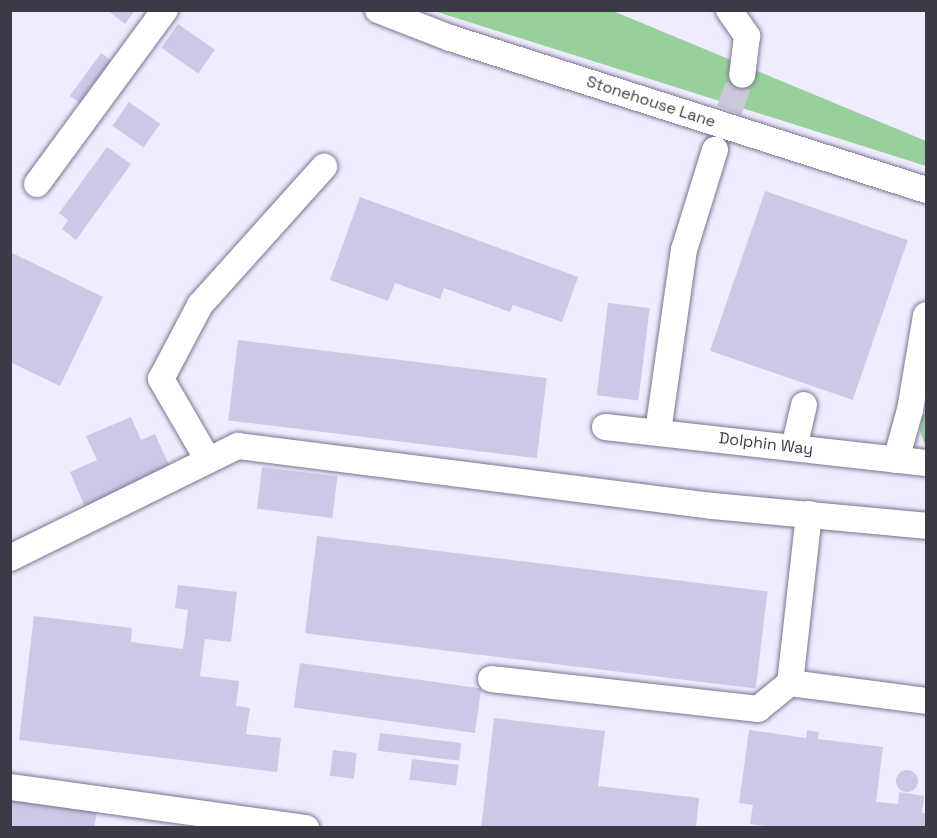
<!DOCTYPE html>
<style>
body{margin:0}
#map{position:relative;width:937px;height:838px;overflow:hidden;background:#eeecfe;font-family:"Space Grotesk",sans-serif}
div>[style]{position:absolute}
.green>*{inset:0;background:#98d09b}
.building>*{inset:0;background:#ccc9e6;transform-origin:0 0}
.round{border-radius:50%}
.minor-tunnel>*{height:26px;margin-top:-13px;transform-origin:0;background:repeating-linear-gradient(90deg,#cac8d9 0 26px,transparent 0 39px)}
.roads{filter:drop-shadow(0 0 2px #787590) drop-shadow(0 0 2px #787590)}
.minor>*{height:26px;margin:-13px;padding:0 13px;transform-origin:13px;border-radius:13px;background:#fff}
span{translate:-50% -50%;white-space:nowrap;text-align:center;line-height:1.15;-webkit-text-stroke:5px #fff;paint-order:stroke}
.street-label{font-size:16px;color:#3c3a46}
.frame{position:absolute;inset:0;border:12px solid #3c3a46;pointer-events:none}
</style>
<div id="map">
<div class="green">
<i style="clip-path:polygon(434px 11px,613px 11px,926px 141px,926px 166px)"></i>
<i style="clip-path:polygon(922px 414px,926px 415px,926px 448px,920px 431px)"></i>
</div>
<div class="building">
<i style="clip-path:polygon(107px 10px,132px 10px,134px 12px,125px 24px)"></i>
<i style="left:178px;top:24px;width:45px;height:29px;rotate:35deg"></i>
<i style="left:101px;top:53px;width:14px;height:53px;rotate:36deg"></i>
<i style="left:129px;top:102px;width:38px;height:29px;rotate:35deg"></i>
<i style="clip-path:polygon(107px 147px,131px 164px,76px 240px,62px 229px,68px 220px,59px 213px)"></i>
<i style="left:765px;top:191px;width:151px;height:169px;rotate:19deg"></i>
<i style="clip-path:polygon(360px 197px,578px 277px,562px 322px,513px 305px,510px 312px,444px 288px,440px 299px,395px 283px,388px 301px,330px 280px)"></i>
<i style="clip-path:polygon(10px 252px,103px 297px,60px 386px,10px 362px)"></i>
<i style="left:608px;top:303px;width:42px;height:93px;rotate:7deg"></i>
<i style="left:238px;top:340px;width:311px;height:81px;rotate:7deg"></i>
<i style="clip-path:polygon(131px 417px,141px 440px,155px 434px,171px 470px,85px 507px,70px 472px,97px 460px,86px 436px)"></i>
<i style="left:262px;top:467px;width:76px;height:42px;rotate:7deg"></i>
<i style="left:317px;top:536px;width:454px;height:98px;rotate:7deg"></i>
<i style="clip-path:polygon(178px 585px,237px 592px,231px 642px,205px 639px,200px 676px,239px 681px,236px 706px,250px 708px,246px 734px,281px 738px,277px 772px,19px 740px,34px 616px,132px 628px,131px 642px,183px 649px,188px 610px,175px 608px)"></i>
<i style="left:300px;top:663px;width:183px;height:45px;rotate:8deg"></i>
<i style="clip-path:polygon(494px 718px,605px 731px,598px 786px,699px 798px,696px 828px,481px 828px)"></i>
<i style="clip-path:polygon(749px 730px,806px 738px,807px 730px,819px 732px,818px 739px,883px 747px,876px 802px,898px 804px,899px 792px,924px 796px,922px 813px,926px 813px,926px 828px,780px 828px,750px 824px,753px 805px,739px 803px)"></i>
<i style="left:380px;top:733px;width:82px;height:18px;rotate:7deg"></i>
<i style="left:333px;top:750px;width:24px;height:26px;rotate:7deg"></i>
<i style="left:412px;top:759px;width:47px;height:21px;rotate:7deg"></i>
<i class="round" style="left:896px;top:770px;width:22px;height:22px"></i>
<i style="clip-path:polygon(10px 796px,97px 812px,94px 828px,10px 828px)"></i>
</div>
<div class="minor-tunnel">
<i style="left:716px;top:147px;width:77px;rotate:-70.1deg"></i>
</div>
<div class="roads">
<div class="minor">
<i style="left:378px;top:10px;width:77px;rotate:21.3deg"></i>
<i style="left:450px;top:38px;width:500px;rotate:17.7deg"></i>
<i style="left:729px;top:10px;width:32px;rotate:55deg"></i>
<i style="left:747px;top:36px;width:39px;rotate:97deg"></i>
<i style="left:37px;top:184px;width:216px;rotate:-53.7deg"></i>
<i style="left:605px;top:427px;width:323px;rotate:6.4deg"></i>
<i style="left:658px;top:432px;width:184px;rotate:-81.9deg"></i>
<i style="left:684px;top:250px;width:105px;rotate:-72.8deg"></i>
<i style="left:794px;top:448px;width:44px;rotate:-76.9deg"></i>
<i style="left:208px;top:460px;width:94px;rotate:-120.1deg"></i>
<i style="left:161px;top:379px;width:84px;rotate:-62.2deg"></i>
<i style="left:200px;top:305px;width:186px;rotate:-48.1deg"></i>
<i style="left:896px;top:460px;width:52px;rotate:-74.4deg"></i>
<i style="left:910px;top:410px;width:96px;rotate:-80.4deg"></i>
<i style="left:809px;top:514px;width:170px;rotate:96.4deg"></i>
<i style="left:790px;top:683px;width:137px;rotate:7.5deg"></i>
<i style="left:10px;top:558px;width:254px;rotate:-26.2deg"></i>
<i style="left:238px;top:446px;width:478px;rotate:7.2deg"></i>
<i style="left:712px;top:506px;width:215px;rotate:5.3deg"></i>
<i style="left:491px;top:679px;width:269px;rotate:6.4deg"></i>
<i style="left:758px;top:709px;width:41px;rotate:-39.1deg"></i>
<i style="left:10px;top:787px;width:299px;rotate:7.9deg"></i>
</div>
</div>
<div class="street-label">
<span style="left:651px;top:102px;rotate:18deg">Stonehouse Lane</span>
<span style="left:766px;top:444px;rotate:7deg">Dolphin Way</span>
</div>
<div class="frame"></div>
</div>
